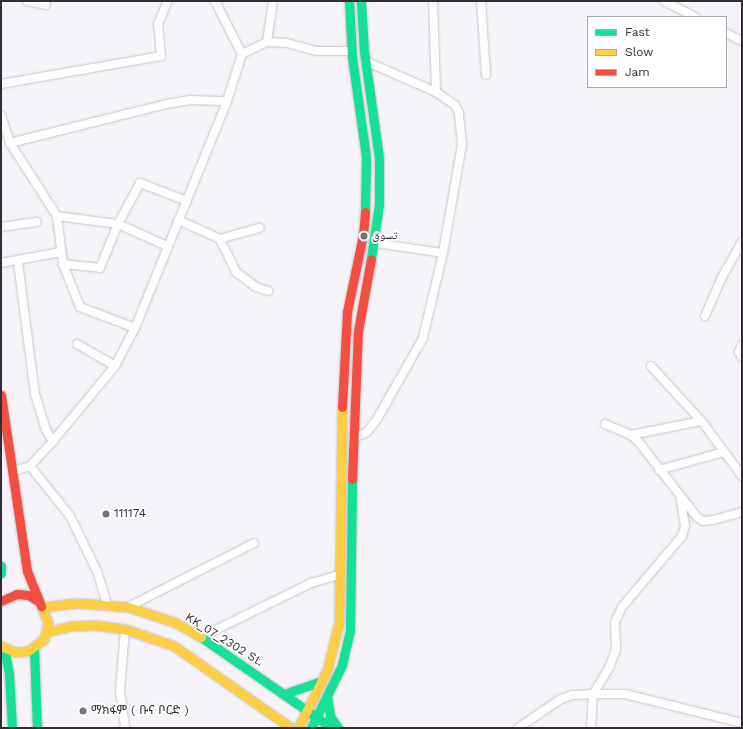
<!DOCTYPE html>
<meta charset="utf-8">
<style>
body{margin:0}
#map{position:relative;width:743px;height:729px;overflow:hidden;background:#f7f4f9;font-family:"Work Sans","Noto Naskh Arabic","Noto Sans Ethiopic",sans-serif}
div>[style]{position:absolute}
.roads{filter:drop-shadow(0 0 1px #c9c4cb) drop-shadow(0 0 1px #c9c4cb)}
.street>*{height:8px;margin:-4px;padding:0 4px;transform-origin:4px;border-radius:4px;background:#fefdfe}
.fast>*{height:9px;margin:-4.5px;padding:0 4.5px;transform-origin:4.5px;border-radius:4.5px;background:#16e098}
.slow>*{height:9px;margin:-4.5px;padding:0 4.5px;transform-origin:4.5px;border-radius:4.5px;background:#ffcf43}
.jam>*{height:9px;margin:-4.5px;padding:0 4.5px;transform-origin:4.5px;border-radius:4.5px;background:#f24e42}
.dots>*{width:11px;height:11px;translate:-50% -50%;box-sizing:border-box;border:2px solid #fff;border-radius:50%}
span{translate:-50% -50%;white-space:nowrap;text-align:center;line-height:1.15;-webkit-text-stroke:3.5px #fff;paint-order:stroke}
.poi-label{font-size:12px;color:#322c36}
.left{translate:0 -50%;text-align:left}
.street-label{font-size:12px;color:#322c36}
.frame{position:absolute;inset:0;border:2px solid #322c36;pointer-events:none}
.legend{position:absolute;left:587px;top:16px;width:140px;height:72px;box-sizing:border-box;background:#fff;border:1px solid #adabaf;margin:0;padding:5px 7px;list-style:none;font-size:12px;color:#322c36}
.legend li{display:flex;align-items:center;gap:8px;height:20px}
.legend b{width:20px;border:1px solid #adabaf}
</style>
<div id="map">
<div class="roads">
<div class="street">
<i style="left:27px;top:1px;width:19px;rotate:12deg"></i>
<i style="left:433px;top:1px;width:91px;rotate:88.1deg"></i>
<i style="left:481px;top:1px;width:74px;rotate:86.1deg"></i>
<i style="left:664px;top:1px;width:35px;rotate:27deg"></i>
<i style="left:726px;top:33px;width:18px;rotate:27deg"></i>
<i style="left:267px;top:42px;width:41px;rotate:-81.7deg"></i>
<i style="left:242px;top:54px;width:28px;rotate:-26deg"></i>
<i style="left:267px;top:42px;width:20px;rotate:3deg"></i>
<i style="left:287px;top:43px;width:31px;rotate:15deg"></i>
<i style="left:317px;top:51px;width:34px"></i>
<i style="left:1px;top:84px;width:162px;rotate:-9.9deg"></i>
<i style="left:161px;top:56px;width:32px;rotate:-95deg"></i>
<i style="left:158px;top:24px;width:25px;rotate:-67deg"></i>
<i style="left:1px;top:115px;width:29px;rotate:72deg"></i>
<i style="left:10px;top:143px;width:87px;rotate:57.2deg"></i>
<i style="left:57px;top:216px;width:48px;rotate:82.9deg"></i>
<i style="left:63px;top:264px;width:46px;rotate:68.4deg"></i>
<i style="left:80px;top:307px;width:59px;rotate:20.9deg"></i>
<i style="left:10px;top:143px;width:162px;rotate:-14deg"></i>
<i style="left:167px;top:104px;width:23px;rotate:-10deg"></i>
<i style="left:190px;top:100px;width:37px;rotate:2deg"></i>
<i style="left:57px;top:216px;width:62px;rotate:7.5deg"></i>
<i style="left:118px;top:224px;width:54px;rotate:24.2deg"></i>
<i style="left:178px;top:220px;width:46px;rotate:24.3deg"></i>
<i style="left:220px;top:239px;width:37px;rotate:64deg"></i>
<i style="left:236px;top:272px;width:25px;rotate:37deg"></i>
<i style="left:256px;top:287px;width:13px;rotate:18deg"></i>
<i style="left:1px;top:227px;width:36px;rotate:-8deg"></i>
<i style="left:220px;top:239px;width:41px;rotate:-15.8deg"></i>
<i style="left:375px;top:243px;width:69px;rotate:8.4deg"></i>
<i style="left:18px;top:262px;width:133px;rotate:82.7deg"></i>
<i style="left:35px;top:394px;width:38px;rotate:73deg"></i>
<i style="left:46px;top:430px;width:13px;rotate:58deg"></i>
<i style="left:1px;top:263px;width:61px;rotate:-10.4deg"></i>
<i style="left:63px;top:264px;width:37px;rotate:6deg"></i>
<i style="left:100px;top:268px;width:48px;rotate:-67.8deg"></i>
<i style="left:118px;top:224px;width:47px;rotate:-61.8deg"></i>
<i style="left:140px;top:183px;width:50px;rotate:21deg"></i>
<i style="left:705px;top:316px;width:43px;rotate:-66.4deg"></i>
<i style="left:722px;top:277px;width:40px;rotate:-60.3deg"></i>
<i style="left:77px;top:344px;width:44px;rotate:30.1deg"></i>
<i style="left:742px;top:345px;width:8px;rotate:113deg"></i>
<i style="left:739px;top:352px;width:6px;rotate:59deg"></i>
<i style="left:651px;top:366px;width:77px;rotate:47.6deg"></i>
<i style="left:703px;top:423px;width:66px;rotate:53.7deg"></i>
<i style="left:605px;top:424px;width:28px;rotate:23deg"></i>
<i style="left:631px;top:435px;width:9px;rotate:41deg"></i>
<i style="left:638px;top:441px;width:96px;rotate:52.2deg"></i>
<i style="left:697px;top:517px;width:7px;rotate:34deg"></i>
<i style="left:703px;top:521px;width:10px;rotate:-6deg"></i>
<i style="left:713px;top:520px;width:30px;rotate:-15deg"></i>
<i style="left:631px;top:435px;width:71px;rotate:-11.3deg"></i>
<i style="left:353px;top:438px;width:15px;rotate:-23deg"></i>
<i style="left:367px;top:432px;width:16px;rotate:-52deg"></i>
<i style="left:377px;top:419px;width:93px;rotate:-60.4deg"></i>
<i style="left:423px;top:338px;width:87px;rotate:-76.8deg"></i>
<i style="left:443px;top:253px;width:111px;rotate:-80.1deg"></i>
<i style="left:462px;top:144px;width:31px;rotate:-96deg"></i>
<i style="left:459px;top:113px;width:9px;rotate:-117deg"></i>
<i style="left:455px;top:105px;width:23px;rotate:-146deg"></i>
<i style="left:436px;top:92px;width:77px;rotate:-156.4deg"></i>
<i style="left:30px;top:466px;width:64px;rotate:51.3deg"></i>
<i style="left:70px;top:516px;width:61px;rotate:63.9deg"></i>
<i style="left:97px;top:571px;width:34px;rotate:73deg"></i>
<i style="left:659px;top:470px;width:67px;rotate:-15.5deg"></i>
<i style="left:14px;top:471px;width:17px;rotate:-17deg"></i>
<i style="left:30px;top:466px;width:34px;rotate:-47deg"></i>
<i style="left:53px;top:441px;width:97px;rotate:-50.4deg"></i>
<i style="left:115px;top:366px;width:43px;rotate:-62.2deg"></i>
<i style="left:135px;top:328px;width:245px;rotate:-67.9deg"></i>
<i style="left:227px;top:101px;width:49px;rotate:-72.3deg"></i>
<i style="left:242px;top:54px;width:59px;rotate:-117deg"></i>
<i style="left:128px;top:607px;width:141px;rotate:-26.9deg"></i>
<i style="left:125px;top:629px;width:62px;rotate:94.6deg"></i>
<i style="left:120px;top:691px;width:37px;rotate:82deg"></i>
<i style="left:201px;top:637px;width:123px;rotate:-26.1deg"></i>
<i style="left:311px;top:583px;width:29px;rotate:-16deg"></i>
<i style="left:518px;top:728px;width:52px;rotate:-34deg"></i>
<i style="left:561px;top:699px;width:12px;rotate:-20deg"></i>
<i style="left:572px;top:695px;width:27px;rotate:-2deg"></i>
<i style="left:599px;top:694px;width:26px"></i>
<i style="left:625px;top:694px;width:121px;rotate:13.9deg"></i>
<i style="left:591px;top:728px;width:34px;rotate:-87deg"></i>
<i style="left:593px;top:694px;width:31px;rotate:-58deg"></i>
<i style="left:609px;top:668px;width:19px;rotate:-69deg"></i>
<i style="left:616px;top:650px;width:28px;rotate:-92deg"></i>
<i style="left:615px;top:622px;width:17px;rotate:-65deg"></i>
<i style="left:622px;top:607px;width:93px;rotate:-49.8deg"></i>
<i style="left:682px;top:536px;width:10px;rotate:-73deg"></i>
<i style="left:685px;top:526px;width:30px;rotate:-99deg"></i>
</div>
<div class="fast">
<i style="left:349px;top:1px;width:56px;rotate:86.9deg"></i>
<i style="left:352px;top:57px;width:101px;rotate:82deg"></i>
<i style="left:366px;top:157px;width:55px;rotate:91deg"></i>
<i style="left:361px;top:1px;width:50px;rotate:86.6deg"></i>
<i style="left:364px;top:51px;width:108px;rotate:82deg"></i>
<i style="left:379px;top:158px;width:46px;rotate:90deg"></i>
<i style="left:379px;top:204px;width:56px;rotate:98.3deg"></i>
<i style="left:1px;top:566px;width:7px;rotate:90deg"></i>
<i style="left:201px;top:637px;width:160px;rotate:34.8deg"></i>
<i style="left:4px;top:648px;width:26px;rotate:79deg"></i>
<i style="left:9px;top:674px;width:54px;rotate:86.8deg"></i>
<i style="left:34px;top:648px;width:80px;rotate:87.9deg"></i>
<i style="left:284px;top:694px;width:39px;rotate:-19deg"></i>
<i style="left:327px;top:696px;width:20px;rotate:81deg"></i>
<i style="left:330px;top:716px;width:14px;rotate:56deg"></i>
<i style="left:311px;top:728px;width:70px;rotate:-63.8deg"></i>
<i style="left:342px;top:665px;width:36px;rotate:-77deg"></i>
<i style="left:350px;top:630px;width:151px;rotate:-89.2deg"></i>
</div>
<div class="slow">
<i style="left:44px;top:607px;width:33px;rotate:-7deg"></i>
<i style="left:77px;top:603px;width:51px;rotate:4.5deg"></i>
<i style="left:128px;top:607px;width:48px;rotate:18.1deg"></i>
<i style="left:174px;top:622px;width:31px;rotate:29deg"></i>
<i style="left:47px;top:632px;width:25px;rotate:-14deg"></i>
<i style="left:71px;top:626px;width:24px;rotate:-2deg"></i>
<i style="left:95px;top:625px;width:30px;rotate:8deg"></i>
<i style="left:125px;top:629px;width:52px;rotate:19.1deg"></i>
<i style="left:174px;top:646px;width:143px;rotate:35deg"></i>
<i style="left:1px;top:646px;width:15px;rotate:23deg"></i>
<i style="left:15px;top:652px;width:13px;rotate:-4deg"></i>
<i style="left:28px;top:651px;width:20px;rotate:-37deg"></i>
<i style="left:44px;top:639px;width:16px;rotate:-76deg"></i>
<i style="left:48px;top:623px;width:18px;rotate:-112deg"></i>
<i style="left:298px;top:728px;width:65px;rotate:-63.4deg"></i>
<i style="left:327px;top:670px;width:49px;rotate:-76deg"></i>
<i style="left:339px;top:622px;width:215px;rotate:-89.2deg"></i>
</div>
<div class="jam">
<i style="left:1px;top:395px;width:178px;rotate:81.6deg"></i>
<i style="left:27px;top:571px;width:38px;rotate:68deg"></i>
<i style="left:342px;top:407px;width:95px;rotate:-87deg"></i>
<i style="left:347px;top:312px;width:79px;rotate:-78.3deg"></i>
<i style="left:363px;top:235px;width:23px;rotate:-85deg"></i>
<i style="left:352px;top:479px;width:148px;rotate:-87.7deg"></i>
<i style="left:358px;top:331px;width:73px;rotate:-79.8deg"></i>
<i style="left:1px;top:601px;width:17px;rotate:-24deg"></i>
<i style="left:17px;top:594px;width:11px;rotate:5deg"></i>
<i style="left:28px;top:595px;width:12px;rotate:31deg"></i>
</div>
</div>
<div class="dots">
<i style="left:364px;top:236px;background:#77727a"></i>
<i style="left:106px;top:514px;background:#77727a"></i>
<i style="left:83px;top:711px;background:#77727a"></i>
</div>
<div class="poi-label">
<span class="left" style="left:372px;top:236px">تسوق</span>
<span class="left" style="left:114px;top:514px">111174</span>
<span class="left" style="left:91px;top:711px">ማክፋም ( ቡና ቦርድ )</span>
</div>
<div class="street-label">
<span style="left:224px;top:640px;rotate:32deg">KK_07_2302 St.</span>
</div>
<div class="frame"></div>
<ul class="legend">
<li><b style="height:5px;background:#16e098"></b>Fast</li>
<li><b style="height:5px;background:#ffcf43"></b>Slow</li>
<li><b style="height:5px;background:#f24e42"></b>Jam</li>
</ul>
</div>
